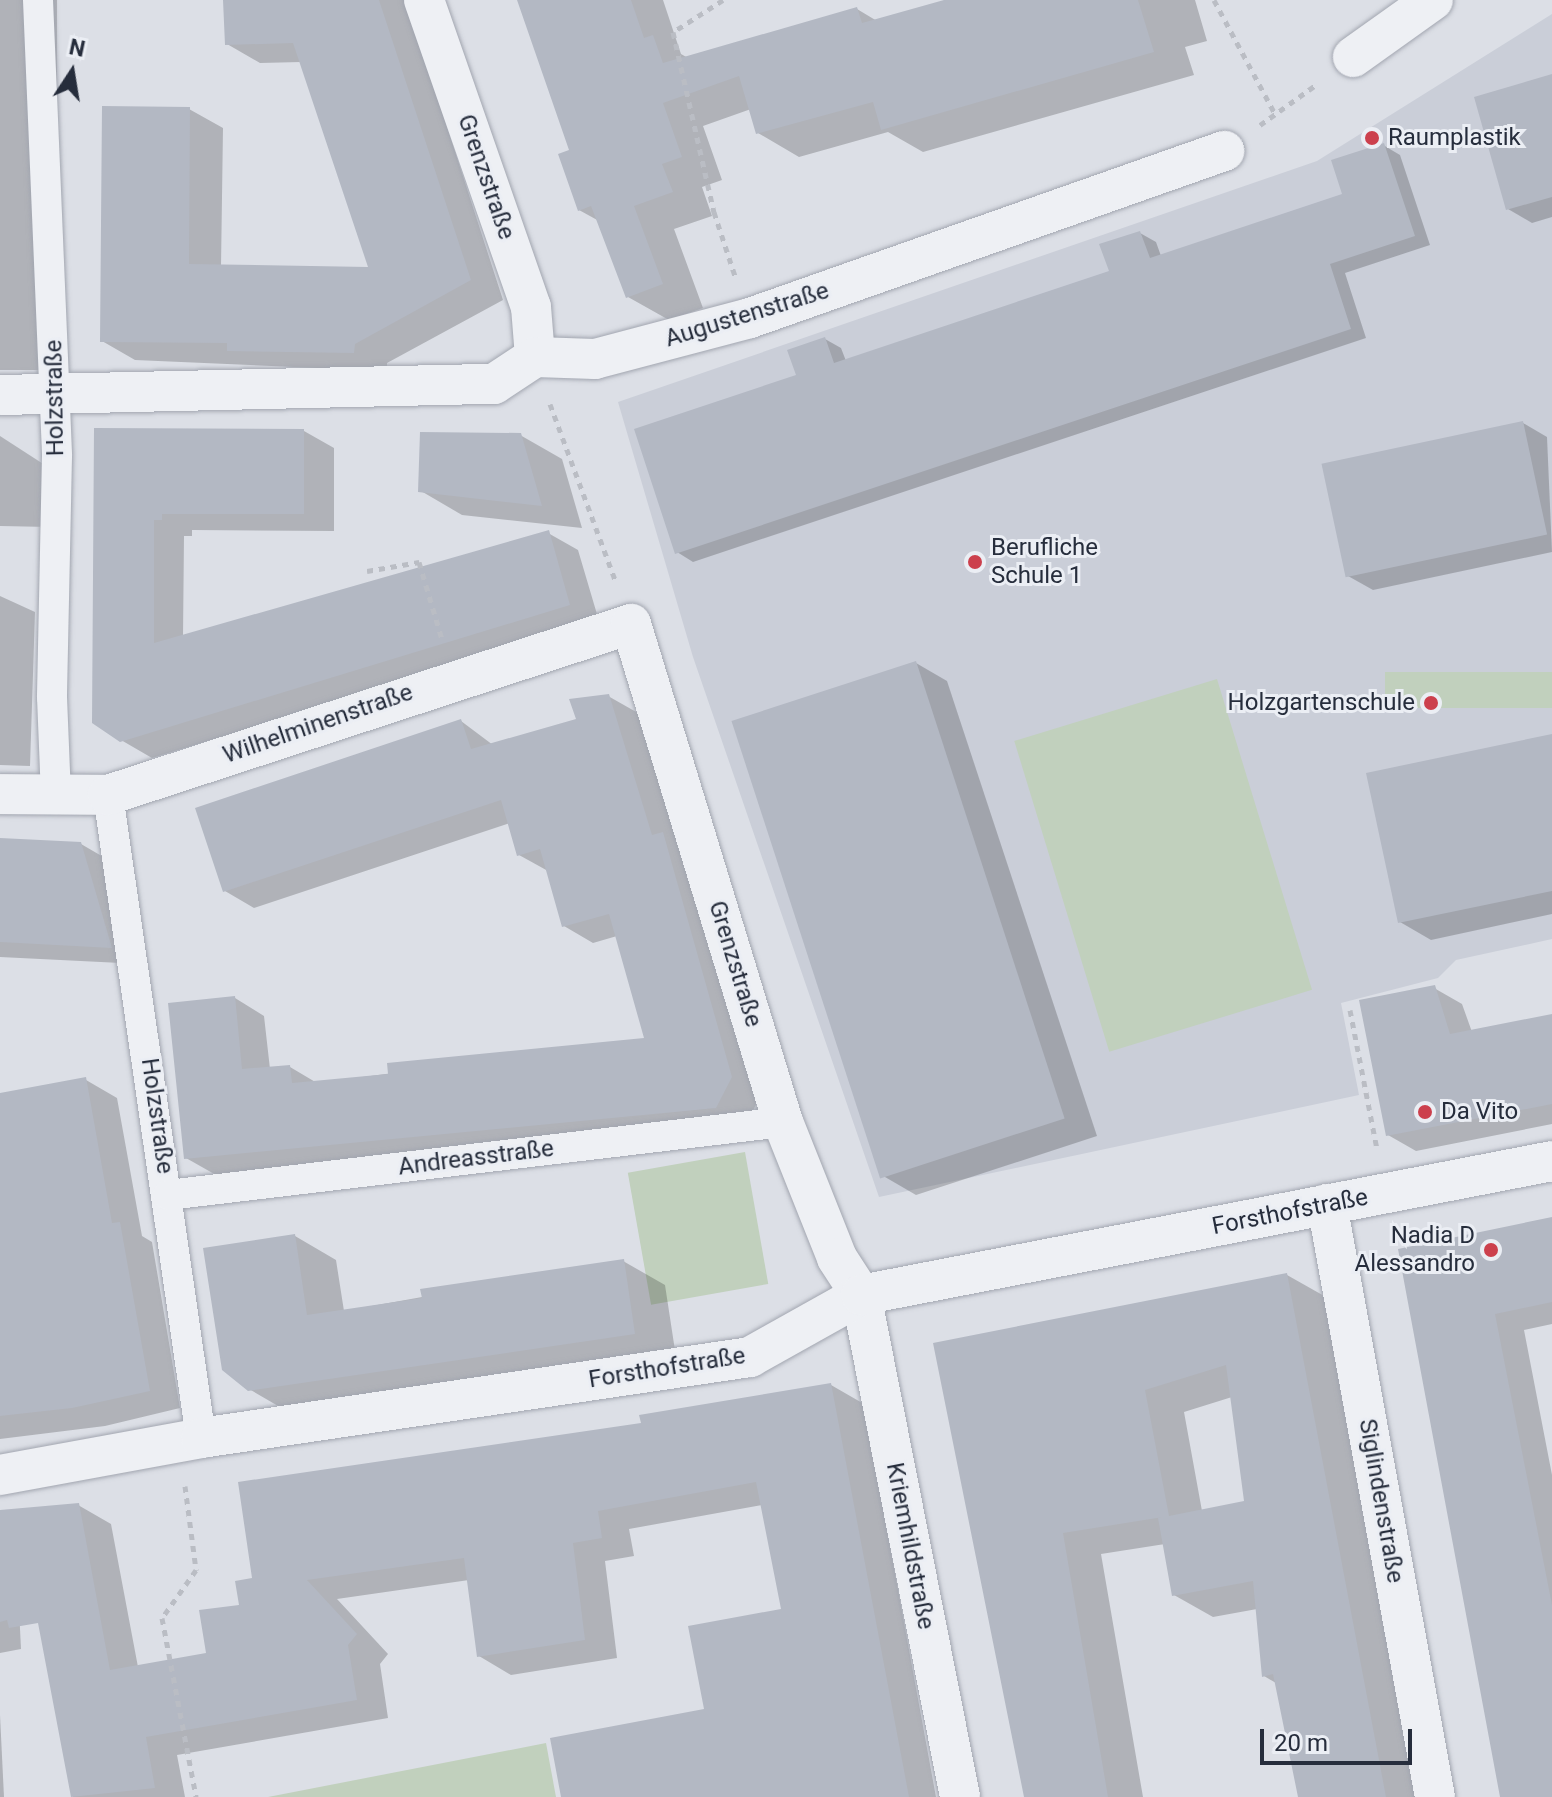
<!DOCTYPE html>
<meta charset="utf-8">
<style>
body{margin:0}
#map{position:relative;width:1552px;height:1797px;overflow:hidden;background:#dcdfe6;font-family:Roboto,sans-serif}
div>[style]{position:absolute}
.built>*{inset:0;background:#caced8}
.green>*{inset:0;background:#c1d0bd;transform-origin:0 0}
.shadow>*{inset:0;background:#0003;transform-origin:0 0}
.building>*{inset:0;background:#b3b8c3;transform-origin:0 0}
.path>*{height:5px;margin-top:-2.5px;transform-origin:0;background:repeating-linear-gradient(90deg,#babdc4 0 6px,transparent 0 12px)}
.roads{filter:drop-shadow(0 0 2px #a2a6b0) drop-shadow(0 0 2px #a2a6b0)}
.pedestrian>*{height:30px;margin:-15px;padding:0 15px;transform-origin:15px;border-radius:15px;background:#eef0f4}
.minor>*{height:40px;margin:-20px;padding:0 20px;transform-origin:20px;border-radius:20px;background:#eef0f4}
.dots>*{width:22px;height:22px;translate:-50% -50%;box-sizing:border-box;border:4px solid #ebeef4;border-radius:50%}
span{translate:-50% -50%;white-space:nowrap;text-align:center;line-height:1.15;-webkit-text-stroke:6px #ebeef4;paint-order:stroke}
.poi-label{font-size:24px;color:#262d3c}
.left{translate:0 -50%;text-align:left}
.right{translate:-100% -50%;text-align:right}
.street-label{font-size:24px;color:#262d3c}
.north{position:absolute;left:32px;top:32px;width:80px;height:80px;-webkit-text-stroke:6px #ebeef4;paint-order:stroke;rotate:12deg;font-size:22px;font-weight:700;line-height:32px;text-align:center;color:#262d3c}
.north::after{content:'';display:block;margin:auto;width:28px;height:36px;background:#262d3c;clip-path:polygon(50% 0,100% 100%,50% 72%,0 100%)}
.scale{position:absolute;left:1260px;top:1729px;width:152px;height:36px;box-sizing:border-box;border:4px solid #262d3c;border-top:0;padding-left:10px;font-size:24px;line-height:28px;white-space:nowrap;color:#262d3c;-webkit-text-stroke:6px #ebeef4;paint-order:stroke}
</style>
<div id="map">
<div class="built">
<i style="clip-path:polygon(1552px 14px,1552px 939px,1456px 960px,1438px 978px,1341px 1003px,1359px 1095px,879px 1197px,693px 657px,618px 402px,1317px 161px)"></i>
</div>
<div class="green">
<i style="left:1552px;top:672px;width:36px;height:167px;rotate:90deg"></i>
<i style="left:1217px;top:679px;width:325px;height:212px;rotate:73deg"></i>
<i style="left:745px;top:1152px;width:134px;height:119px;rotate:80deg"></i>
<i style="clip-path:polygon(546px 1743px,556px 1797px,268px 1797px)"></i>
</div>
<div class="shadow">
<i style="left:0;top:0;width:57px;height:370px"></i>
<i style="clip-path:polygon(225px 0,406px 0,503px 300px,387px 363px,387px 371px,135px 360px,102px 341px,189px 109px,223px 128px,221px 267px,371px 269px,301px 62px,260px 63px,227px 44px)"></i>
<i style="clip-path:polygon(519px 0,663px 0,681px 54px,688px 58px,857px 9px,877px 21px,951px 0,1195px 0,1207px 41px,1185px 47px,1194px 75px,923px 152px,888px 132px,799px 157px,758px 133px,751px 109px,703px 126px,722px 180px,702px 187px,712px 216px,674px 229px,703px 308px,669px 320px,628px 297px,599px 221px,579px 210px,572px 151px)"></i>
<i style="clip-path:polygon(1552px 77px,1552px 217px,1532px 223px,1508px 209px)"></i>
<i style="clip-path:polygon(1383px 145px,1400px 155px,1430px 245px,1345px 273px,1366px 338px,693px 562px,677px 552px,825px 339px,841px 348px,846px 361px,1111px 273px,1140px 233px,1156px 242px,1161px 256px,1344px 195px)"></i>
<i style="clip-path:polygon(1523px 423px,1547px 437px,1552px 552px,1373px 590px,1348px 576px)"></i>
<i style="clip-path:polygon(96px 430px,304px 431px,334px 448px,334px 531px,192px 530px,192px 536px,184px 536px,183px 637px,548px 533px,578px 550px,599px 621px,152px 758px,121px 740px)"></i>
<i style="clip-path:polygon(520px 435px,562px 459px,582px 528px,462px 515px,421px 491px)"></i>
<i style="clip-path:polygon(0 436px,51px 469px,50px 527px,0 526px)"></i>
<i style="clip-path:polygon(0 596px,35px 612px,30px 766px,0 765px)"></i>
<i style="clip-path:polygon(916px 663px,947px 681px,1097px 1136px,916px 1195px,885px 1177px)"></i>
<i style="clip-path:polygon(608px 696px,638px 713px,761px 1095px,746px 1124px,216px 1175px,186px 1158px,235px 998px,264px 1016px,270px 1069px,290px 1067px,317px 1083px,646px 1040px,617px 936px,593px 943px,564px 926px,548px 871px,519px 855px,510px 823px,254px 908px,225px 891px,461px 721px,493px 745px,578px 721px)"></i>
<i style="clip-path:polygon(1552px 736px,1552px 914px,1431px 940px,1400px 922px)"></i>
<i style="clip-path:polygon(0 840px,81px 844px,112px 862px,141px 964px,0 957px)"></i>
<i style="clip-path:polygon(1434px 988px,1462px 1004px,1472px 1032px,1552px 1016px,1552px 1124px,1416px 1151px,1388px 1135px)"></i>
<i style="clip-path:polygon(86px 1080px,117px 1098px,142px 1236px,152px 1242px,180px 1408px,105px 1426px,0 1439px,0 1095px)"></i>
<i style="clip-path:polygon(1552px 1219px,1552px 1324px,1524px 1330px,1552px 1475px,1552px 1797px,1503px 1797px,1400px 1250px)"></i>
<i style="clip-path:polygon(295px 1236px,336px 1260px,344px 1311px,623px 1261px,665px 1285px,676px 1357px,292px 1414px,249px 1389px)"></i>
<i style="clip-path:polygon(evenodd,1287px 1275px,1326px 1297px,1421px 1797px,1300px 1797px,1276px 1683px,1264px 1676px,1257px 1609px,1213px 1617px,1174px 1595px,1165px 1544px,1101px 1554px,1143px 1797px,1025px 1797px,936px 1344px,1287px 1275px,1232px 1397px,1246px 1503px,1202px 1511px,1184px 1412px,1232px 1397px)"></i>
<i style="clip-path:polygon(831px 1385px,864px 1404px,936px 1797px,562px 1797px,706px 1711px,784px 1611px,762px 1505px,629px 1529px,634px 1556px,605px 1561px,617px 1658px,511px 1675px,479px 1656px,469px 1580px,337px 1599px,388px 1654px,380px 1664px,388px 1718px,177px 1755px,185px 1797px,73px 1797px,21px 1516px,78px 1505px,111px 1524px,138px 1667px,209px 1654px,254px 1580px,643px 1424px)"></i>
<i style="clip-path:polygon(0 1539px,16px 1548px,21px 1649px,0 1653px)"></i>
<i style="clip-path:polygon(0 1715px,4px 1797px,0 1797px)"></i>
</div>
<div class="building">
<i style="clip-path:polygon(223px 0,379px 0,471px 280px,355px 344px,354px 353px,227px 351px,227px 343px,100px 342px,102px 106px,190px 107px,189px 264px,368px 267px,293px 43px,225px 45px)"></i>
<i style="clip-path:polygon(517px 0,631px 0,644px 38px,653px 35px,663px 63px,857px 7px,862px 23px,944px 0,1138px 0,1154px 52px,881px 130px,873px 102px,756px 134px,739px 76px,663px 103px,682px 157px,662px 164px,673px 192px,634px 206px,663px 284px,626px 298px,591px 206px,578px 211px,558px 154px,569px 150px)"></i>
<i style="clip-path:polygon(1552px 74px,1552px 197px,1506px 210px,1474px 97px)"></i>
<i style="clip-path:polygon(1384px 143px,1415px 236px,1330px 264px,1351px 329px,675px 554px,634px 429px,796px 375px,787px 350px,825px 337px,834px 363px,1109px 271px,1099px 244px,1140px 231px,1150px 258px,1342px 194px,1331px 160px)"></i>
<i style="left:1523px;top:421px;width:116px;height:206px;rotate:78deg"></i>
<i style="clip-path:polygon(94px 428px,304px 429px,304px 514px,162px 514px,162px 520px,154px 520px,154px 643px,549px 530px,570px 605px,120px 742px,92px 723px)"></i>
<i style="clip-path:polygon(420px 432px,521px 433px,542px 506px,418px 492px)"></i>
<i style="left:916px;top:661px;width:481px;height:194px;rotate:72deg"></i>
<i style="clip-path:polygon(609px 694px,652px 835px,663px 832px,732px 1077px,716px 1108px,184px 1159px,168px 1003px,235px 996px,242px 1069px,290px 1065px,292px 1083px,388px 1074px,387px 1063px,644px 1038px,609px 914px,562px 927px,540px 849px,517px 856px,501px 800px,223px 892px,195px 808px,461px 719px,471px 749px,576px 719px,569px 699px)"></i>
<i style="clip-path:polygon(1552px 734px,1552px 891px,1398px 923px,1366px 773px)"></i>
<i style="clip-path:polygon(0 838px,81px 842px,112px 948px,0 942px)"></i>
<i style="clip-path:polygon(1435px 985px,1450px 1034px,1552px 1014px,1552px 1104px,1386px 1136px,1359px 1000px)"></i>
<i style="clip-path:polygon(86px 1077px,112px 1223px,120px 1222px,150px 1391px,72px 1408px,0 1416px,0 1093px)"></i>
<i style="clip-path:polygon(1552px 1217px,1552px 1302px,1495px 1314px,1552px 1605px,1552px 1797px,1500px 1797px,1398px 1249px)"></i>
<i style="clip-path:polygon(295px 1234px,307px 1315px,422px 1298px,420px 1289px,624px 1259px,635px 1334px,248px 1391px,222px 1370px,203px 1248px)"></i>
<i style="clip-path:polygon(evenodd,1287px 1273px,1386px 1797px,1298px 1797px,1273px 1674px,1262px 1677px,1253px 1581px,1172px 1596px,1158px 1518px,1163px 1517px,1063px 1533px,1108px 1797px,1024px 1797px,933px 1343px,1287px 1273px,1226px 1365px,1244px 1501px,1169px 1516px,1145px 1390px,1226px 1365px)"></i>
<i style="clip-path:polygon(831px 1383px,909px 1797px,561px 1797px,550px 1738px,704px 1709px,688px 1626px,781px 1609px,756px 1482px,598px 1511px,602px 1538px,573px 1543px,585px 1640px,477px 1657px,464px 1558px,307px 1580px,357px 1634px,348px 1645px,357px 1700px,146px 1737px,155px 1788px,71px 1797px,38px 1623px,9px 1628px,7px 1620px,0 1622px,0 1510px,79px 1503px,110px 1670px,206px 1653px,199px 1610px,239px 1605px,235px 1581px,252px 1578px,238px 1482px,641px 1423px,639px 1415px)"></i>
</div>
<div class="path">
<i style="left:723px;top:0;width:59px;rotate:147.4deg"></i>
<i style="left:673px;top:32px;width:185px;rotate:77.2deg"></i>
<i style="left:714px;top:212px;width:67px;rotate:71.8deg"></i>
<i style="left:1214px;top:0;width:129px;rotate:61.8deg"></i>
<i style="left:1260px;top:125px;width:70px;rotate:-35.7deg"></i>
<i style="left:550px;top:404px;width:190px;rotate:69.7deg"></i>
<i style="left:367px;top:571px;width:53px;rotate:-9.8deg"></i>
<i style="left:419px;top:562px;width:80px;rotate:73.4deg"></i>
<i style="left:1350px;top:1010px;width:142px;rotate:79deg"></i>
<i style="left:185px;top:1486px;width:85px;rotate:82.5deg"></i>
<i style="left:196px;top:1570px;width:59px;rotate:125.3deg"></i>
<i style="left:162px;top:1618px;width:182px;rotate:79.2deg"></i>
</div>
<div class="roads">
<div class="pedestrian">
<i style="left:38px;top:0;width:456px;rotate:87.6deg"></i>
<i style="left:57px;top:456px;width:241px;rotate:91.2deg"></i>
<i style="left:52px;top:697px;width:99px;rotate:87.7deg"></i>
<i style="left:108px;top:795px;width:650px;rotate:81.77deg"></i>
<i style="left:168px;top:1195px;width:619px;rotate:-6.77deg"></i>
</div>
<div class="minor">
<i style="left:424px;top:0;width:325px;rotate:70.8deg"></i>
<i style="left:531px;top:307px;width:50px;rotate:85.4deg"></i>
<i style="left:1353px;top:57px;width:98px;rotate:-35.5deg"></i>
<i style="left:0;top:395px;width:494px;rotate:-1.3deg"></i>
<i style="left:494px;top:384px;width:49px;rotate:-33.4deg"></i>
<i style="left:535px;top:357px;width:60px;rotate:1.9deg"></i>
<i style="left:595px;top:359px;width:160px;rotate:-14.8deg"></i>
<i style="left:750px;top:318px;width:503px;rotate:-19.41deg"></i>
<i style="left:0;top:794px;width:108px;rotate:0.5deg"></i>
<i style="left:108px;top:795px;width:550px;rotate:-18.11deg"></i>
<i style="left:631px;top:624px;width:521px;rotate:73.03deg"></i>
<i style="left:783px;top:1122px;width:146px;rotate:68.3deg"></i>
<i style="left:837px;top:1258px;width:44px;rotate:57deg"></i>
<i style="left:861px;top:1295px;width:512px;rotate:78.84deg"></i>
<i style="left:1327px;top:1204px;width:603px;rotate:79.68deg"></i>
<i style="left:0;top:1475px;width:204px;rotate:-10.4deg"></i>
<i style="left:201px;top:1438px;width:555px;rotate:-8.39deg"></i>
<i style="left:750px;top:1357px;width:127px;rotate:-29.2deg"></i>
<i style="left:861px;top:1295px;width:704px;rotate:-10.97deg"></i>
</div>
</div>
<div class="dots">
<i style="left:1372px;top:138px;background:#cc404d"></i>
<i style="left:975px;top:562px;background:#cc404d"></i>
<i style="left:1431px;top:703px;background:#cc404d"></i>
<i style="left:1425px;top:1112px;background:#cc404d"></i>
<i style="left:1491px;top:1250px;background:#cc404d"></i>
</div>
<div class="poi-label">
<span class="left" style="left:1388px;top:138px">Raumplastik</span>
<span class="left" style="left:991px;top:562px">Berufliche<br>Schule 1</span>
<span class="right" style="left:1415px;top:703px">Holzgartenschule</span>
<span class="left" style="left:1441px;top:1112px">Da Vito</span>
<span class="right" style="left:1475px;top:1250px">Nadia D<br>Alessandro</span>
</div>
<div class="street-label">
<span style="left:486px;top:177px;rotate:71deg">Grenzstraße</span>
<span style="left:747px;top:315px;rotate:-17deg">Augustenstraße</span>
<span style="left:55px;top:398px;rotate:-91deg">Holzstraße</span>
<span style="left:318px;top:724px;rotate:-19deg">Wilhelminenstraße</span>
<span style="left:735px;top:964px;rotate:73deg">Grenzstraße</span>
<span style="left:157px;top:1116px;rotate:82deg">Holzstraße</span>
<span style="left:476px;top:1158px;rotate:-7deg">Andreasstraße</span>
<span style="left:1290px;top:1212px;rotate:-11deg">Forsthofstraße</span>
<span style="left:667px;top:1368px;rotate:-9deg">Forsthofstraße</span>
<span style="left:1381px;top:1501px;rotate:80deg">Siglindenstraße</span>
<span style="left:910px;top:1546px;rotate:79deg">Kriemhildstraße</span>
</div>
<div class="north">N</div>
<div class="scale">20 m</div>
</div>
